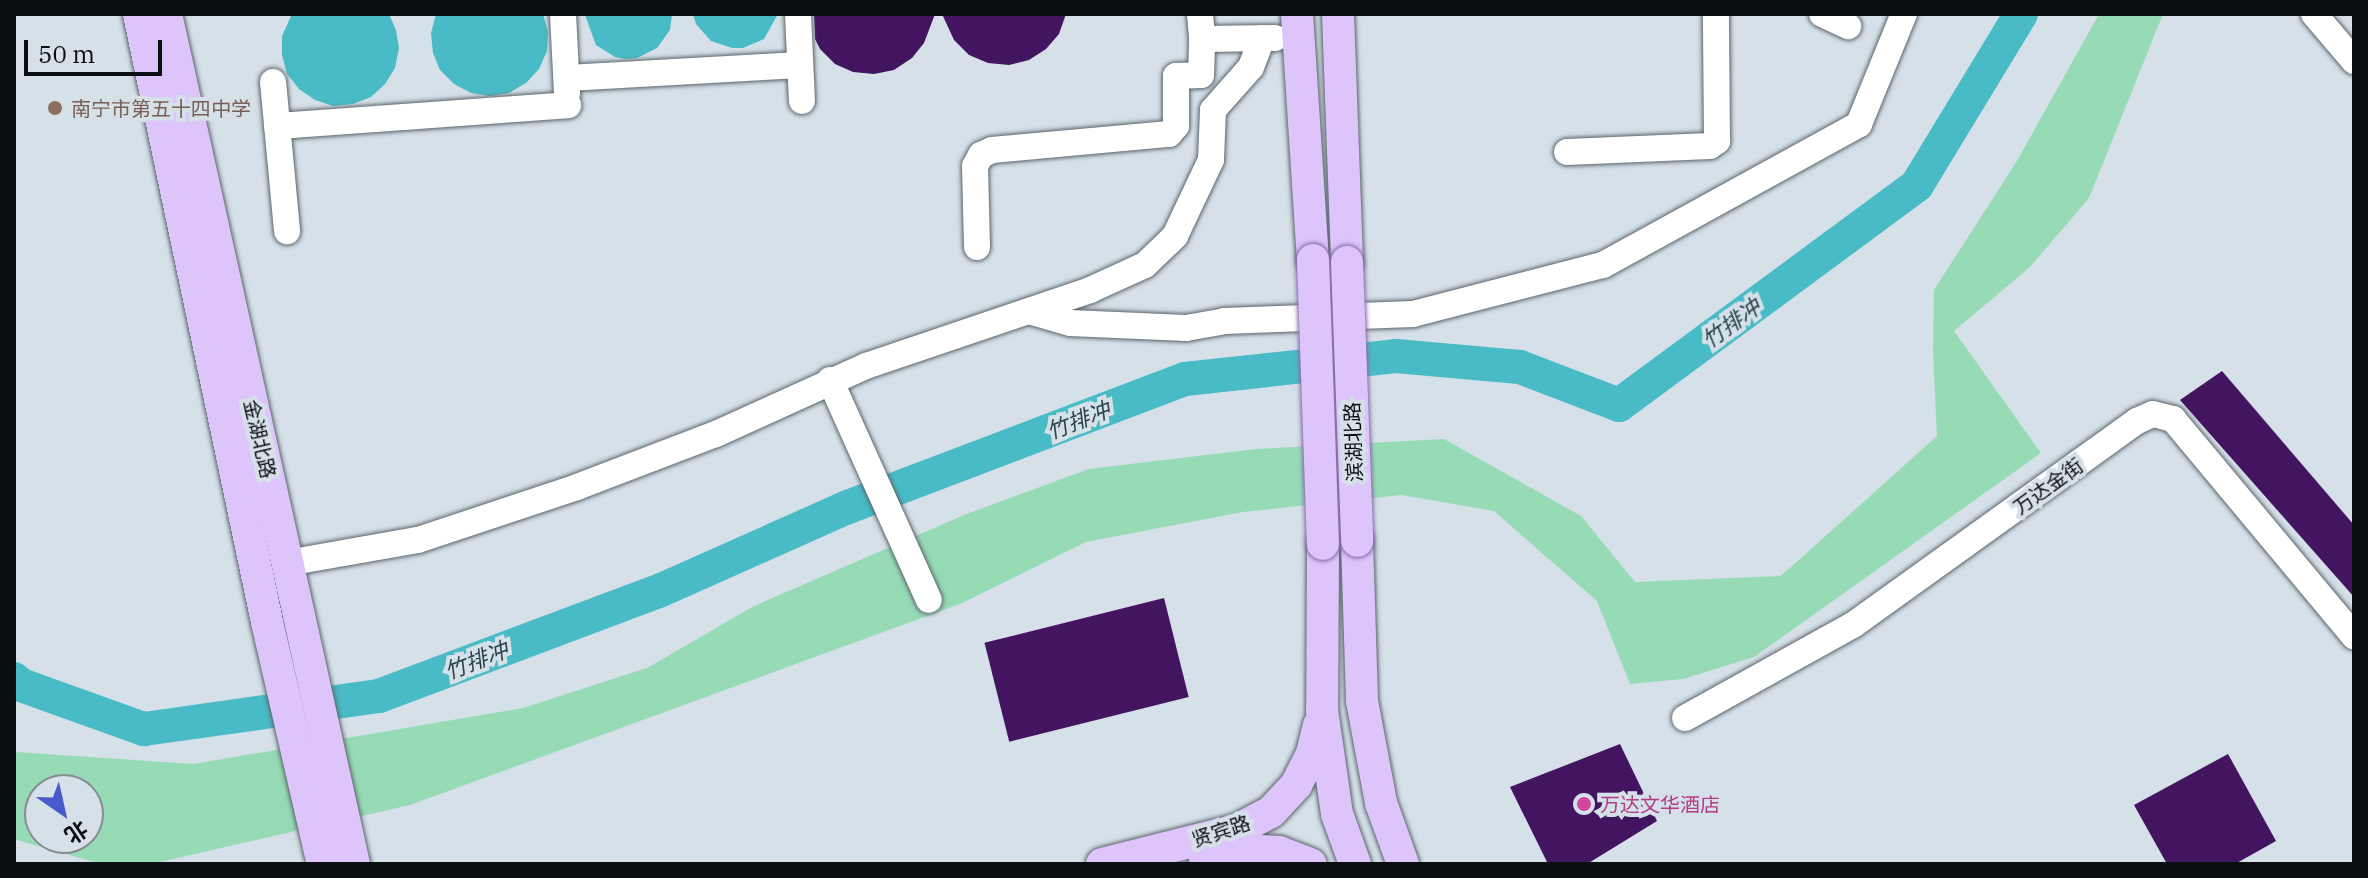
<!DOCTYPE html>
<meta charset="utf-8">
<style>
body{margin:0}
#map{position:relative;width:2368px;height:878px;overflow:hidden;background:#d5e0e8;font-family:"IBM Plex Serif","Noto Sans SC",serif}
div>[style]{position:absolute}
.green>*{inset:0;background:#96dbb6}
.water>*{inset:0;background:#48bbc6}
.river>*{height:34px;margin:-17px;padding:0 17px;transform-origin:17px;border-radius:17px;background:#48bbc6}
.building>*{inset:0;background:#431460;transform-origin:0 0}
.roads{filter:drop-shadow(0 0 2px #5c656c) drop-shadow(0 0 2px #5c656c)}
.minor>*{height:26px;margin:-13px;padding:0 13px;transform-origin:13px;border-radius:13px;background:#fff}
.major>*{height:32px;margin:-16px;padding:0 16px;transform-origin:16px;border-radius:16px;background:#ddc4fb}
.bridges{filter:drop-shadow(0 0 2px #856ba8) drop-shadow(0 0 2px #856ba8)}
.major-bridge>*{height:32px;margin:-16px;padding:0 16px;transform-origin:16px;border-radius:16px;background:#ddc4fb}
.dots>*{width:22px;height:22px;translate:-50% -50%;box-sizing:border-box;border:4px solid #d5e0e8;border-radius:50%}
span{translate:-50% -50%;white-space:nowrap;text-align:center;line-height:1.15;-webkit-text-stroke:8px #d5e0e8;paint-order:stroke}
.education-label{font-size:20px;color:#785e54}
.left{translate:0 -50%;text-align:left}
.street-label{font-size:20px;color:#0c0f12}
.hotel-label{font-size:20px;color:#b23c85}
.water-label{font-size:22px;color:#294346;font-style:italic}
.frame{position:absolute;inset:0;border:16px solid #0c0f12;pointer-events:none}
.north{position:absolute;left:24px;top:774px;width:80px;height:80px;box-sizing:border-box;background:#d5e0e8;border:2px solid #858c92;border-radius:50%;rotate:146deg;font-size:22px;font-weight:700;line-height:32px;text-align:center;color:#0c0f12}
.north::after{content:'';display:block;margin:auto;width:28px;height:36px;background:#4959ce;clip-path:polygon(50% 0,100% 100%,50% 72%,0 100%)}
.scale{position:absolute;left:24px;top:40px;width:138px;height:36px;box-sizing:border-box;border:4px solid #0c0f12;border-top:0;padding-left:10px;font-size:24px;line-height:28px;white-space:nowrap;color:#0c0f12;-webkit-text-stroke:6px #d5e0e8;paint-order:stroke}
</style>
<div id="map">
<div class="green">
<i style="clip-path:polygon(evenodd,2099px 14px,2163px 14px,2089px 198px,2030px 267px,1954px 331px,2041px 453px,1754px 657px,1683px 679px,1630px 684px,1597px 601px,1494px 511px,1401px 495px,1243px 512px,1086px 542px,960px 604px,410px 805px,151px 864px,101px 864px,14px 839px,16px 752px,193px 764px,523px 708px,647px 668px,754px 606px,964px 515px,1089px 469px,1256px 449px,1444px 439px,1581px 516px,1635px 582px,1781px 576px,1937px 436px,1933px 352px,1934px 290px,2017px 161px,2099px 14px,40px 790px,88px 790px,88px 838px,40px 838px,40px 790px)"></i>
</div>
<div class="water">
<i style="clip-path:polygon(292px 14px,389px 14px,396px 30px,399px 48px,395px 68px,385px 84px,371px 97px,353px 104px,333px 106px,315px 100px,299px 89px,287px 74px,282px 55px,282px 36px)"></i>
<i style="clip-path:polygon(436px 14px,543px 14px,548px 32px,547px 51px,539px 69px,526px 83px,509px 93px,490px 96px,471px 93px,454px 84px,440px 70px,433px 53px,431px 33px)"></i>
<i style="clip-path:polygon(672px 14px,670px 30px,657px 48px,637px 58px,626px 59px,615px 57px,596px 45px,585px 15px)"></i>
<i style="clip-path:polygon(693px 14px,778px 14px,764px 39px,743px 48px,732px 48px,711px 41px,696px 24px)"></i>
</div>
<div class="river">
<i style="left:14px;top:679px;width:9px;rotate:41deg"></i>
<i style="left:21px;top:685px;width:131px;rotate:19.7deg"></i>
<i style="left:144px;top:729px;width:237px;rotate:-8deg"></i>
<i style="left:379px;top:696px;width:299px;rotate:-20.6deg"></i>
<i style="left:659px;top:591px;width:207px;rotate:-24deg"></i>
<i style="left:848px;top:507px;width:360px;rotate:-20.8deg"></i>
<i style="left:1185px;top:379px;width:212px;rotate:-6.2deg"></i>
<i style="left:1396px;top:356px;width:124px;rotate:5.1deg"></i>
<i style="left:1520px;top:367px;width:106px;rotate:21deg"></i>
<i style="left:1619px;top:405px;width:370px;rotate:-36.4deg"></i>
<i style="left:1917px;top:185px;width:200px;rotate:-58.7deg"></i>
</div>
<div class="building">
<i style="clip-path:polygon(814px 14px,935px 14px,924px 43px,912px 58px,894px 70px,874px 74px,853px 72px,835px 64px,820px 49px,815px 39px)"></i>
<i style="clip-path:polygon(942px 14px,1066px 14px,1059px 34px,1046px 49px,1029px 60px,1009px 65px,988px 63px,969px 55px,954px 40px)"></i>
<i style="clip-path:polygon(2222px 371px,2354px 525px,2354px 597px,2180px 400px)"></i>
<i style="left:1164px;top:598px;width:102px;height:185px;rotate:76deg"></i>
<i style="clip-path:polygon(1620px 744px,1657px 821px,1587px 864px,1548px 864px,1510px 787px)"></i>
<i style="clip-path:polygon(2228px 754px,2276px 841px,2235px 864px,2167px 864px,2134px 805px)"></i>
</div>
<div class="roads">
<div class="minor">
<i style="left:563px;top:14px;width:80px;rotate:87.1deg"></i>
<i style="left:798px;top:14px;width:87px;rotate:87.4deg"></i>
<i style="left:1200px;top:14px;width:25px;rotate:85deg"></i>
<i style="left:1202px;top:39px;width:73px;rotate:-0.8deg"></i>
<i style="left:1822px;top:14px;width:29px;rotate:25deg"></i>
<i style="left:2314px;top:14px;width:62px;rotate:49.6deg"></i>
<i style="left:567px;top:78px;width:233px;rotate:-3.2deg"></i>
<i style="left:273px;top:82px;width:150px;rotate:84.6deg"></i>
<i style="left:277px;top:126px;width:292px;rotate:-4.1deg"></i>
<i style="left:1567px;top:152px;width:143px;rotate:-2.4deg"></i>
<i style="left:1710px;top:146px;width:9px;rotate:-36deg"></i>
<i style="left:1717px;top:141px;width:127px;rotate:-90.5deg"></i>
<i style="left:977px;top:247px;width:81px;rotate:-91.4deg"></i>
<i style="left:975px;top:166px;width:13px;rotate:-61deg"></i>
<i style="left:981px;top:155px;width:12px;rotate:-24deg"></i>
<i style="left:992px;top:150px;width:178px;rotate:-5.2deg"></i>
<i style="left:1169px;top:134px;width:11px;rotate:-49deg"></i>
<i style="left:1176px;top:126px;width:50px;rotate:-90deg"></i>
<i style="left:1176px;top:76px;width:25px;rotate:-2deg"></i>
<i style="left:1201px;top:75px;width:36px;rotate:-88deg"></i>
<i style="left:1029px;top:311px;width:43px;rotate:16.3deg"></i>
<i style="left:1070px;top:323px;width:116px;rotate:2.5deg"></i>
<i style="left:1186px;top:328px;width:39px;rotate:-10deg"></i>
<i style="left:1224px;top:321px;width:189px;rotate:-2.1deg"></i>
<i style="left:1413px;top:314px;width:196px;rotate:-14.5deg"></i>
<i style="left:1603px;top:265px;width:292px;rotate:-28.8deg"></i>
<i style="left:1859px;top:124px;width:119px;rotate:-67.8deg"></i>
<i style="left:830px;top:380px;width:241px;rotate:65.8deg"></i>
<i style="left:287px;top:563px;width:133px;rotate:-10deg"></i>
<i style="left:418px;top:540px;width:168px;rotate:-18.4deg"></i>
<i style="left:577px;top:487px;width:149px;rotate:-20.9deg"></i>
<i style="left:716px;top:434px;width:165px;rotate:-24.4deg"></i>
<i style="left:866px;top:366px;width:237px;rotate:-18.7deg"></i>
<i style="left:1090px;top:290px;width:60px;rotate:-24.4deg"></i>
<i style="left:1145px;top:265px;width:42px;rotate:-44deg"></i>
<i style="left:1175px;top:236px;width:84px;rotate:-64.7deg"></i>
<i style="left:1211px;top:160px;width:50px;rotate:-87.7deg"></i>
<i style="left:1213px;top:110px;width:57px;rotate:-48.5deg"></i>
<i style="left:1251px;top:67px;width:31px;rotate:-69deg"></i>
<i style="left:1685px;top:718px;width:192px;rotate:-29deg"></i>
<i style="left:1853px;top:625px;width:350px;rotate:-35.7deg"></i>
<i style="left:2137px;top:421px;width:17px;rotate:-24deg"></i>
<i style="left:2153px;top:414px;width:21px;rotate:14deg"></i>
<i style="left:2173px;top:419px;width:283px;rotate:50.2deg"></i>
</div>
<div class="major">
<i style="left:139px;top:14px;width:621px;rotate:78.11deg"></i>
<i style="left:267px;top:622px;width:248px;rotate:77deg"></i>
<i style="left:166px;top:14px;width:871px;rotate:77.53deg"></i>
<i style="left:1297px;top:14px;width:247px;rotate:86.3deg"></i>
<i style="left:1338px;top:14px;width:248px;rotate:87.9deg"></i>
<i style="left:1357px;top:541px;width:160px;rotate:88.2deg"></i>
<i style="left:1362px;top:701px;width:104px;rotate:79.4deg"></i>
<i style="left:1381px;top:803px;width:65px;rotate:70.2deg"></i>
<i style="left:1323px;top:544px;width:166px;rotate:90.3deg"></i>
<i style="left:1322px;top:710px;width:105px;rotate:81.8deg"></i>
<i style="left:1337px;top:814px;width:53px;rotate:70.2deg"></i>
<i style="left:1205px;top:859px;width:37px;rotate:-14deg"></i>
<i style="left:1241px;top:850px;width:38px;rotate:3deg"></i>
<i style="left:1279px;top:852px;width:34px;rotate:21deg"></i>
<i style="left:1102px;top:864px;width:139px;rotate:-14.1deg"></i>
<i style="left:1237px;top:830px;width:38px;rotate:-28deg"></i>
<i style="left:1271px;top:812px;width:37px;rotate:-47deg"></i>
<i style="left:1296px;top:785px;width:36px;rotate:-63deg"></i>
<i style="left:1312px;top:753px;width:29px;rotate:-76deg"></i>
</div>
</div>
<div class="bridges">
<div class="major-bridge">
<i style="left:1313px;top:260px;width:284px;rotate:88deg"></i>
<i style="left:1347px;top:262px;width:279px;rotate:87.9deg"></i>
</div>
</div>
<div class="dots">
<i style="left:55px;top:108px;background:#8d6e63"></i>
<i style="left:1584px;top:804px;background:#d1479c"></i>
</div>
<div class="education-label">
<span class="left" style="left:71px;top:108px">南宁市第五十四中学</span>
</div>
<div class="street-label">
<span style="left:260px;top:439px;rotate:77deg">金湖北路</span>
<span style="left:1353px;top:442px;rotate:-92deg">滨湖北路</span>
<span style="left:2048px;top:486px;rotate:-36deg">万达金街</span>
<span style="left:1221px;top:831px;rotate:-18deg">贤宾路</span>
</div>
<div class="hotel-label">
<span class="left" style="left:1600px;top:804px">万达文华酒店</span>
</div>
<div class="water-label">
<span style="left:1731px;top:323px;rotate:-36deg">竹排冲</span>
<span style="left:1078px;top:420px;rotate:-21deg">竹排冲</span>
<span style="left:476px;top:660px;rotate:-21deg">竹排冲</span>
</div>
<div class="frame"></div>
<div class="north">北</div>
<div class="scale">50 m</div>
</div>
